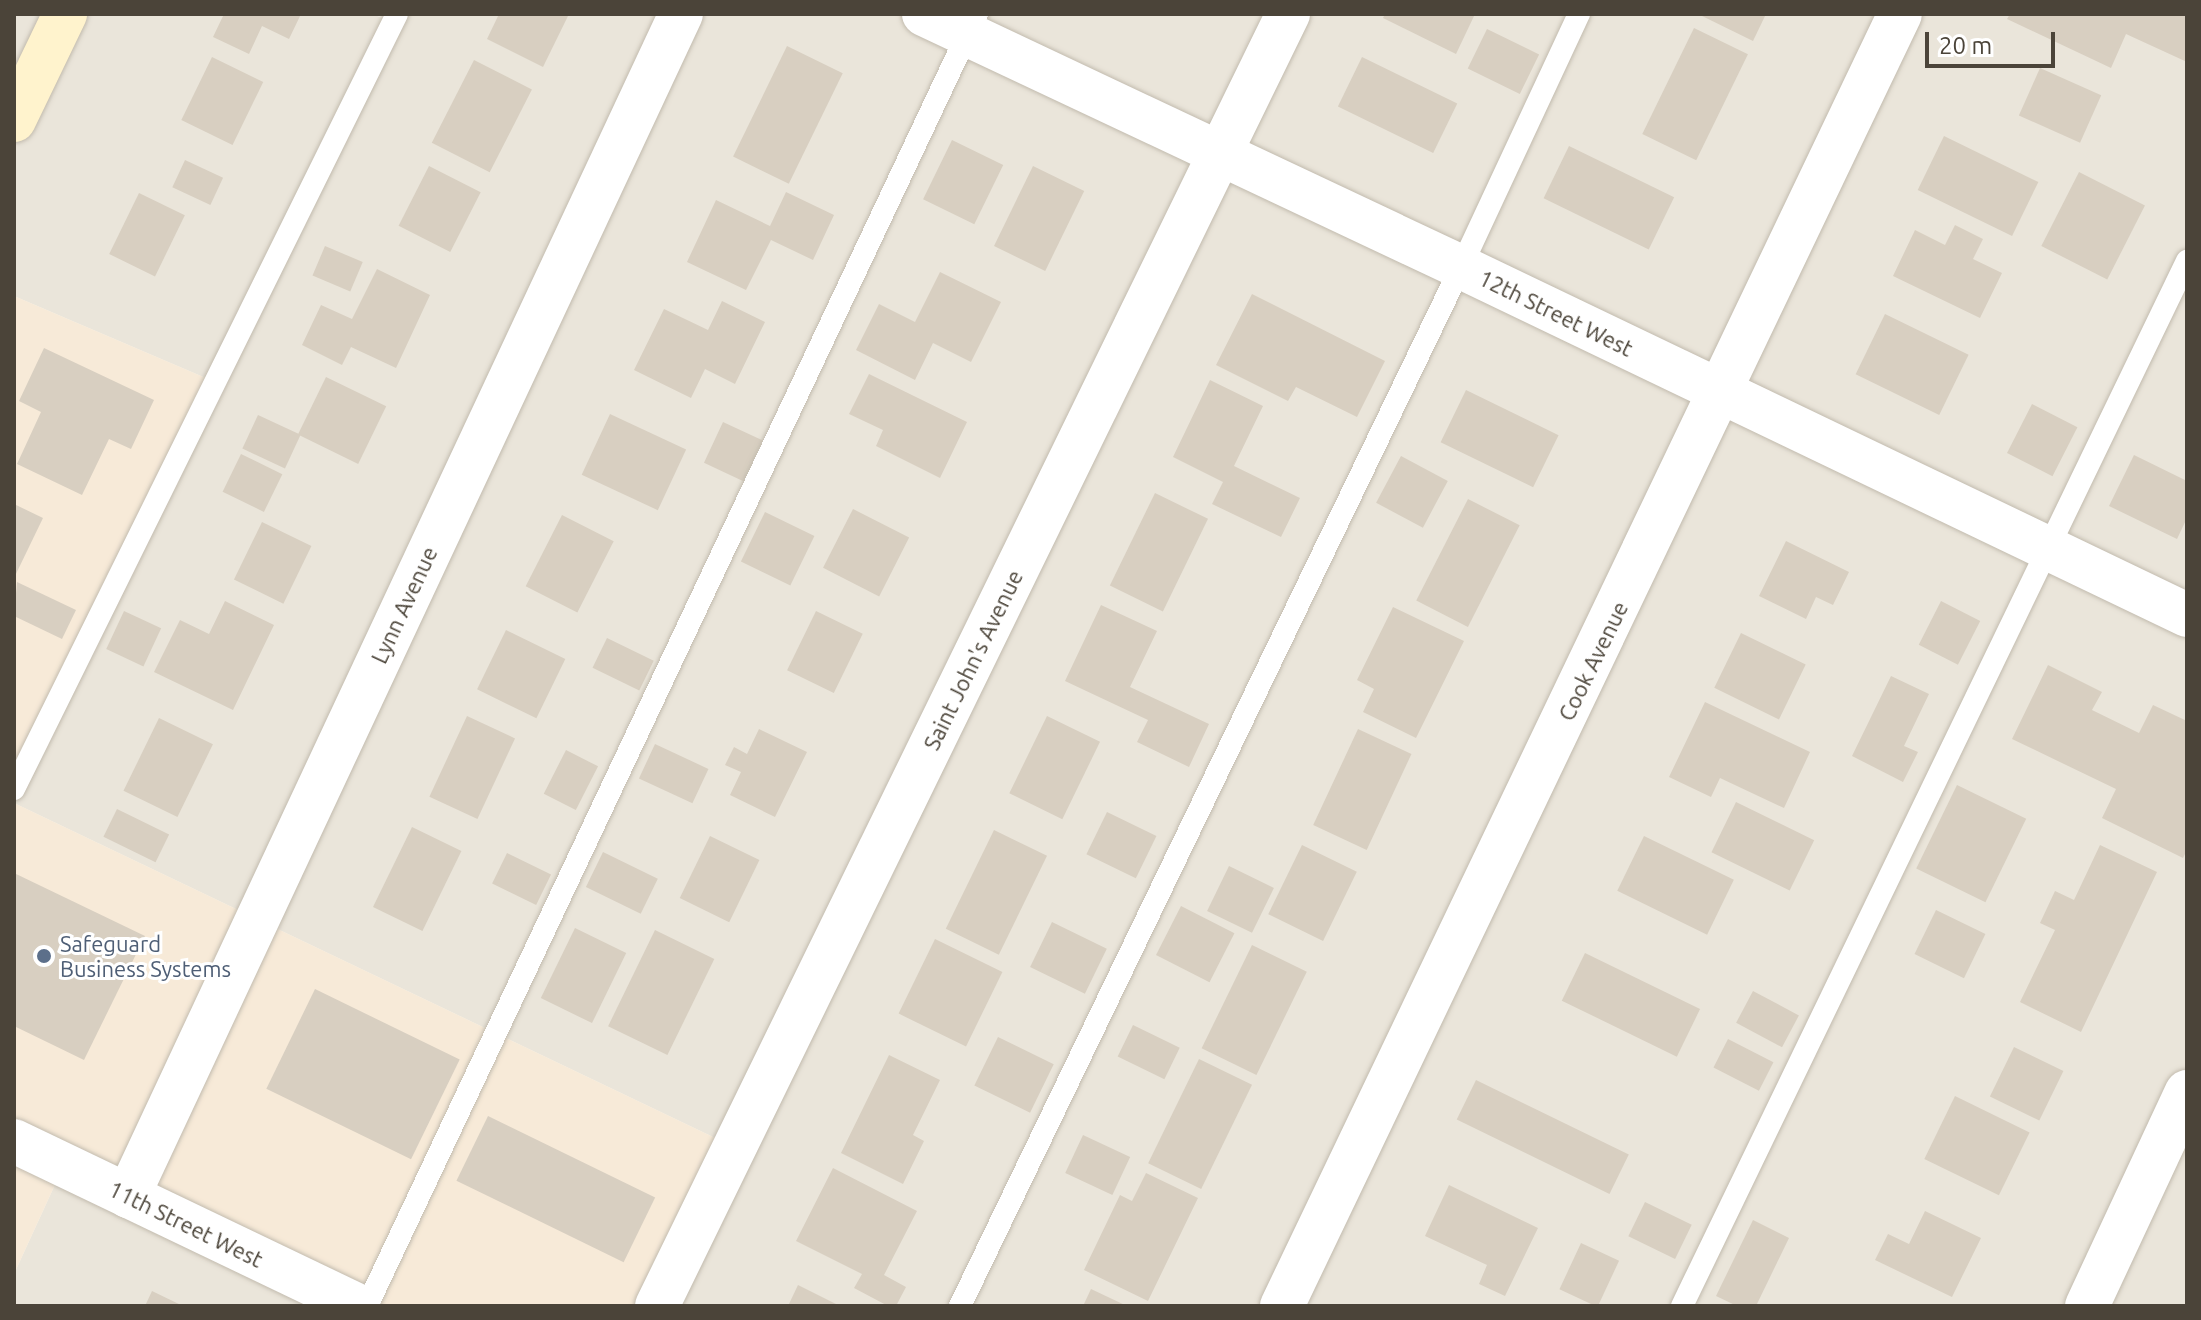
<!DOCTYPE html>
<style>
body{margin:0}
#map{position:relative;width:2201px;height:1320px;overflow:hidden;background:#f6f3ec;font-family:Ubuntu,sans-serif}
div>[style]{position:absolute}
.residential>*{inset:0;background:#eae5da}
.commercial>*{inset:0;background:#f7ead8}
.building>*{inset:0;background:#d8cfc1;transform-origin:0 0}
.roads{filter:drop-shadow(0 0 2px #c2bbae) drop-shadow(0 0 2px #c2bbae)}
.service>*{height:22px;margin:-11px;padding:0 11px;transform-origin:11px;border-radius:11px;background:#fff}
.minor>*{height:44px;margin:-22px;padding:0 22px;transform-origin:22px;border-radius:22px;background:#fff}
.secondary>*{height:44px;margin:-22px;padding:0 22px;transform-origin:22px;border-radius:22px;background:#fff3cd}
.dots>*{width:22px;height:22px;translate:-50% -50%;box-sizing:border-box;border:4px solid #fff;border-radius:50%}
span{translate:-50% -50%;white-space:nowrap;text-align:center;line-height:1.15;-webkit-text-stroke:6px #fff;paint-order:stroke}
.street-label{font-size:22px;color:#4b4439}
.service-label{font-size:22px;color:#4e5e75}
.left{translate:0 -50%;text-align:left}
.frame{position:absolute;inset:0;border:16px solid #4b4439;pointer-events:none}
.scale{position:absolute;left:1925px;top:32px;width:130px;height:36px;box-sizing:border-box;border:4px solid #4b4439;border-top:0;padding-left:10px;font-size:24px;line-height:28px;white-space:nowrap;color:#4b4439;-webkit-text-stroke:6px #fff;paint-order:stroke}
</style>
<div id="map">
<div class="residential">
<i style="clip-path:polygon(14px 14px,373px 14px,392px 23px,397px 14px,2187px 14px,2187px 1306px,657px 1306px,734px 1147px,14px 803px,14px 789px,215px 382px,14px 296px)"></i>
<i style="clip-path:polygon(64px 1165px,358px 1306px,14px 1306px,14px 1274px)"></i>
</div>
<div class="commercial">
<i style="clip-path:polygon(14px 296px,215px 382px,14px 789px)"></i>
<i style="clip-path:polygon(14px 803px,734px 1147px,657px 1306px,358px 1306px,64px 1165px,14px 1274px)"></i>
</div>
<div class="building">
<i style="clip-path:polygon(224px 14px,301px 14px,289px 39px,262px 26px,249px 54px,213px 37px)"></i>
<i style="clip-path:polygon(499px 14px,569px 14px,543px 67px,487px 39px)"></i>
<i style="clip-path:polygon(1385px 14px,1475px 14px,1456px 54px,1383px 18px)"></i>
<i style="clip-path:polygon(1698px 14px,1766px 14px,1753px 41px)"></i>
<i style="clip-path:polygon(2010px 14px,2187px 14px,2187px 62px,2126px 34px,2111px 68px,2007px 19px)"></i>
<i style="left:1694px;top:28px;width:60px;height:118px;rotate:26deg"></i>
<i style="left:1487px;top:29px;width:58px;height:44px;rotate:26deg"></i>
<i style="left:787px;top:46px;width:62px;height:123px;rotate:26deg"></i>
<i style="left:212px;top:57px;width:57px;height:70px;rotate:26deg"></i>
<i style="left:1362px;top:57px;width:106px;height:55px;rotate:26deg"></i>
<i style="left:474px;top:60px;width:65px;height:93px;rotate:27deg"></i>
<i style="left:2040px;top:68px;width:67px;height:52px;rotate:24deg"></i>
<i style="left:1944px;top:136px;width:105px;height:60px;rotate:26deg"></i>
<i style="left:952px;top:140px;width:57px;height:66px;rotate:26deg"></i>
<i style="left:1569px;top:146px;width:117px;height:58px;rotate:26deg"></i>
<i style="left:185px;top:160px;width:42px;height:30px;rotate:25deg"></i>
<i style="left:429px;top:166px;width:58px;height:67px;rotate:27deg"></i>
<i style="left:1033px;top:166px;width:57px;height:89px;rotate:26deg"></i>
<i style="left:2079px;top:172px;width:74px;height:83px;rotate:27deg"></i>
<i style="clip-path:polygon(786px 192px,834px 215px,813px 260px,771px 240px,746px 290px,687px 262px,716px 200px,770px 226px)"></i>
<i style="left:139px;top:193px;width:51px;height:68px;rotate:26deg"></i>
<i style="clip-path:polygon(1955px 225px,1983px 239px,1973px 259px,2002px 273px,1980px 318px,1893px 276px,1915px 230px,1945px 245px)"></i>
<i style="left:325px;top:246px;width:41px;height:32px;rotate:23deg"></i>
<i style="clip-path:polygon(377px 269px,430px 295px,396px 368px,351px 347px,342px 365px,302px 345px,321px 305px,352px 319px)"></i>
<i style="clip-path:polygon(940px 272px,1001px 302px,971px 362px,933px 343px,915px 380px,856px 350px,879px 304px,915px 322px)"></i>
<i style="clip-path:polygon(1252px 294px,1385px 361px,1357px 417px,1296px 387px,1288px 401px,1216px 365px)"></i>
<i style="clip-path:polygon(722px 301px,765px 322px,735px 384px,705px 369px,691px 398px,634px 370px,664px 309px,708px 330px)"></i>
<i style="left:1885px;top:314px;width:93px;height:67px;rotate:26deg"></i>
<i style="clip-path:polygon(44px 348px,154px 400px,131px 449px,109px 439px,82px 495px,17px 464px,41px 412px,19px 401px)"></i>
<i style="clip-path:polygon(869px 374px,967px 422px,940px 478px,876px 446px,883px 430px,849px 414px)"></i>
<i style="left:326px;top:377px;width:67px;height:64px;rotate:26deg"></i>
<i style="clip-path:polygon(1210px 380px,1263px 406px,1234px 466px,1300px 498px,1281px 537px,1212px 504px,1223px 482px,1173px 457px)"></i>
<i style="left:1466px;top:390px;width:103px;height:58px;rotate:26deg"></i>
<i style="left:2032px;top:404px;width:51px;height:55px;rotate:27deg"></i>
<i style="left:610px;top:414px;width:84px;height:67px;rotate:25deg"></i>
<i style="left:258px;top:415px;width:47px;height:37px;rotate:25deg"></i>
<i style="left:723px;top:422px;width:44px;height:45px;rotate:25deg"></i>
<i style="left:241px;top:454px;width:46px;height:42px;rotate:26deg"></i>
<i style="clip-path:polygon(2134px 455px,2187px 481px,2187px 518px,2177px 539px,2109px 506px)"></i>
<i style="left:1401px;top:456px;width:53px;height:53px;rotate:28deg"></i>
<i style="left:1155px;top:493px;width:59px;height:103px;rotate:26deg"></i>
<i style="left:1468px;top:499px;width:58px;height:114px;rotate:27deg"></i>
<i style="clip-path:polygon(14px 504px,43px 518px,14px 578px)"></i>
<i style="left:853px;top:509px;width:63px;height:66px;rotate:27deg"></i>
<i style="left:765px;top:512px;width:55px;height:55px;rotate:26deg"></i>
<i style="left:562px;top:515px;width:58px;height:80px;rotate:27deg"></i>
<i style="left:262px;top:522px;width:55px;height:64px;rotate:26deg"></i>
<i style="clip-path:polygon(1786px 541px,1849px 572px,1833px 605px,1816px 597px,1806px 619px,1759px 596px)"></i>
<i style="clip-path:polygon(17px 582px,76px 610px,62px 639px,14px 616px)"></i>
<i style="clip-path:polygon(225px 601px,274px 625px,233px 710px,154px 672px,180px 620px,209px 634px)"></i>
<i style="left:1941px;top:601px;width:44px;height:49px;rotate:27deg"></i>
<i style="clip-path:polygon(1101px 605px,1157px 631px,1130px 687px,1209px 724px,1189px 767px,1137px 742px,1148px 720px,1065px 681px)"></i>
<i style="clip-path:polygon(1393px 607px,1464px 641px,1416px 738px,1363px 712px,1374px 689px,1357px 680px)"></i>
<i style="left:124px;top:611px;width:41px;height:42px;rotate:25deg"></i>
<i style="left:816px;top:611px;width:52px;height:66px;rotate:26deg"></i>
<i style="left:506px;top:630px;width:66px;height:66px;rotate:26deg"></i>
<i style="left:1741px;top:633px;width:72px;height:61px;rotate:26deg"></i>
<i style="left:607px;top:638px;width:52px;height:33px;rotate:26deg"></i>
<i style="clip-path:polygon(2048px 665px,2102px 692px,2092px 710px,2139px 733px,2153px 705px,2187px 721px,2187px 850px,2183px 858px,2102px 818px,2116px 789px,2012px 739px)"></i>
<i style="clip-path:polygon(1891px 676px,1929px 694px,1904px 746px,1918px 752px,1903px 782px,1852px 756px)"></i>
<i style="clip-path:polygon(1705px 702px,1810px 752px,1784px 808px,1720px 778px,1711px 797px,1669px 777px)"></i>
<i style="left:467px;top:716px;width:53px;height:89px;rotate:25deg"></i>
<i style="left:1047px;top:716px;width:59px;height:86px;rotate:26deg"></i>
<i style="left:159px;top:718px;width:60px;height:81px;rotate:26deg"></i>
<i style="clip-path:polygon(759px 729px,807px 752px,775px 817px,730px 795px,741px 772px,725px 765px,734px 747px,747px 754px)"></i>
<i style="left:1358px;top:729px;width:59px;height:106px;rotate:25deg"></i>
<i style="left:655px;top:744px;width:59px;height:38px;rotate:25deg"></i>
<i style="left:566px;top:750px;width:36px;height:49px;rotate:27deg"></i>
<i style="left:1957px;top:785px;width:77px;height:93px;rotate:26deg"></i>
<i style="left:1736px;top:802px;width:87px;height:56px;rotate:26deg"></i>
<i style="left:117px;top:809px;width:58px;height:31px;rotate:26deg"></i>
<i style="left:1107px;top:812px;width:55px;height:47px;rotate:26deg"></i>
<i style="left:412px;top:827px;width:55px;height:89px;rotate:26deg"></i>
<i style="left:994px;top:830px;width:59px;height:110px;rotate:26deg"></i>
<i style="left:710px;top:836px;width:55px;height:69px;rotate:26deg"></i>
<i style="left:1644px;top:836px;width:100px;height:61px;rotate:26deg"></i>
<i style="left:1302px;top:845px;width:61px;height:77px;rotate:26deg"></i>
<i style="clip-path:polygon(2100px 845px,2157px 872px,2081px 1032px,2020px 1002px,2055px 930px,2040px 923px,2055px 891px,2074px 900px)"></i>
<i style="left:603px;top:852px;width:61px;height:39px;rotate:26deg"></i>
<i style="left:507px;top:853px;width:49px;height:34px;rotate:26deg"></i>
<i style="left:1229px;top:866px;width:50px;height:50px;rotate:26deg"></i>
<i style="clip-path:polygon(14px 873px,145px 936px,84px 1060px,14px 1026px)"></i>
<i style="left:1181px;top:906px;width:60px;height:55px;rotate:27deg"></i>
<i style="left:1936px;top:910px;width:55px;height:49px;rotate:26deg"></i>
<i style="left:1052px;top:922px;width:61px;height:50px;rotate:26deg"></i>
<i style="left:575px;top:928px;width:57px;height:78px;rotate:26deg"></i>
<i style="left:655px;top:930px;width:66px;height:107px;rotate:26deg"></i>
<i style="left:935px;top:939px;width:75px;height:83px;rotate:26deg"></i>
<i style="left:1252px;top:945px;width:61px;height:115px;rotate:26deg"></i>
<i style="left:1585px;top:953px;width:128px;height:53px;rotate:26deg"></i>
<i style="left:315px;top:989px;width:161px;height:111px;rotate:26deg"></i>
<i style="left:1753px;top:991px;width:52px;height:36px;rotate:28deg"></i>
<i style="left:1133px;top:1025px;width:52px;height:35px;rotate:26deg"></i>
<i style="left:998px;top:1037px;width:62px;height:54px;rotate:26deg"></i>
<i style="left:1728px;top:1039px;width:51px;height:32px;rotate:27deg"></i>
<i style="left:2014px;top:1047px;width:55px;height:55px;rotate:26deg"></i>
<i style="clip-path:polygon(889px 1055px,940px 1080px,913px 1135px,924px 1141px,903px 1184px,841px 1153px)"></i>
<i style="left:1199px;top:1059px;width:59px;height:116px;rotate:26deg"></i>
<i style="left:1476px;top:1080px;width:170px;height:44px;rotate:26deg"></i>
<i style="left:1955px;top:1096px;width:83px;height:70px;rotate:26deg"></i>
<i style="left:488px;top:1116px;width:186px;height:72px;rotate:26deg"></i>
<i style="left:1083px;top:1135px;width:52px;height:42px;rotate:25deg"></i>
<i style="clip-path:polygon(833px 1168px,917px 1211px,884px 1275px,906px 1287px,896px 1306px,888px 1306px,854px 1288px,862px 1274px,796px 1241px)"></i>
<i style="clip-path:polygon(1146px 1173px,1198px 1198px,1148px 1301px,1084px 1270px,1120px 1195px,1132px 1201px)"></i>
<i style="clip-path:polygon(1449px 1185px,1538px 1228px,1505px 1296px,1479px 1284px,1487px 1265px,1425px 1236px)"></i>
<i style="left:1645px;top:1202px;width:52px;height:38px;rotate:26deg"></i>
<i style="clip-path:polygon(1925px 1211px,1981px 1238px,1952px 1297px,1875px 1260px,1888px 1234px,1909px 1244px)"></i>
<i style="clip-path:polygon(1753px 1220px,1789px 1238px,1756px 1306px,1737px 1306px,1716px 1296px)"></i>
<i style="left:1581px;top:1243px;width:42px;height:51px;rotate:25deg"></i>
<i style="clip-path:polygon(798px 1285px,840px 1306px,788px 1306px)"></i>
<i style="clip-path:polygon(1091px 1289px,1127px 1306px,1083px 1306px)"></i>
<i style="clip-path:polygon(152px 1291px,183px 1306px,145px 1306px)"></i>
</div>
<div class="roads">
<div class="service">
<i style="left:14px;top:789px;width:864px;rotate:-63.7deg"></i>
<i style="left:367px;top:1306px;width:1429px;rotate:-64.73deg"></i>
<i style="left:960px;top:1306px;width:1153px;rotate:-64.26deg"></i>
<i style="left:1461px;top:267px;width:279px;rotate:-65deg"></i>
<i style="left:1682px;top:1306px;width:1161px;rotate:-64.21deg"></i>
</div>
<div class="minor">
<i style="left:924px;top:14px;width:594px;rotate:25.23deg"></i>
<i style="left:1461px;top:267px;width:805px;rotate:25.61deg"></i>
<i style="left:14px;top:1141px;width:382px;rotate:25.6deg"></i>
<i style="left:128px;top:1196px;width:1305px;rotate:-64.93deg"></i>
<i style="left:657px;top:1306px;width:1438px;rotate:-63.97deg"></i>
<i style="left:1282px;top:1306px;width:1432px;rotate:-64.44deg"></i>
<i style="left:2087px;top:1306px;width:236px;rotate:-65deg"></i>
</div>
<div class="secondary">
<i style="left:14px;top:120px;width:118px;rotate:-64.3deg"></i>
</div>
</div>
<div class="dots">
<i style="left:44px;top:956px;background:#5c6f8a"></i>
</div>
<div class="street-label">
<span style="left:1556px;top:313px;rotate:26deg">12th Street West</span>
<span style="left:404px;top:605px;rotate:-65deg">Lynn Avenue</span>
<span style="left:973px;top:660px;rotate:-64deg">Saint John's Avenue</span>
<span style="left:1593px;top:661px;rotate:-64deg">Cook Avenue</span>
<span style="left:186px;top:1224px;rotate:26deg">11th Street West</span>
</div>
<div class="service-label">
<span class="left" style="left:60px;top:956px">Safeguard<br>Business Systems</span>
</div>
<div class="frame"></div>
<div class="scale">20 m</div>
</div>
